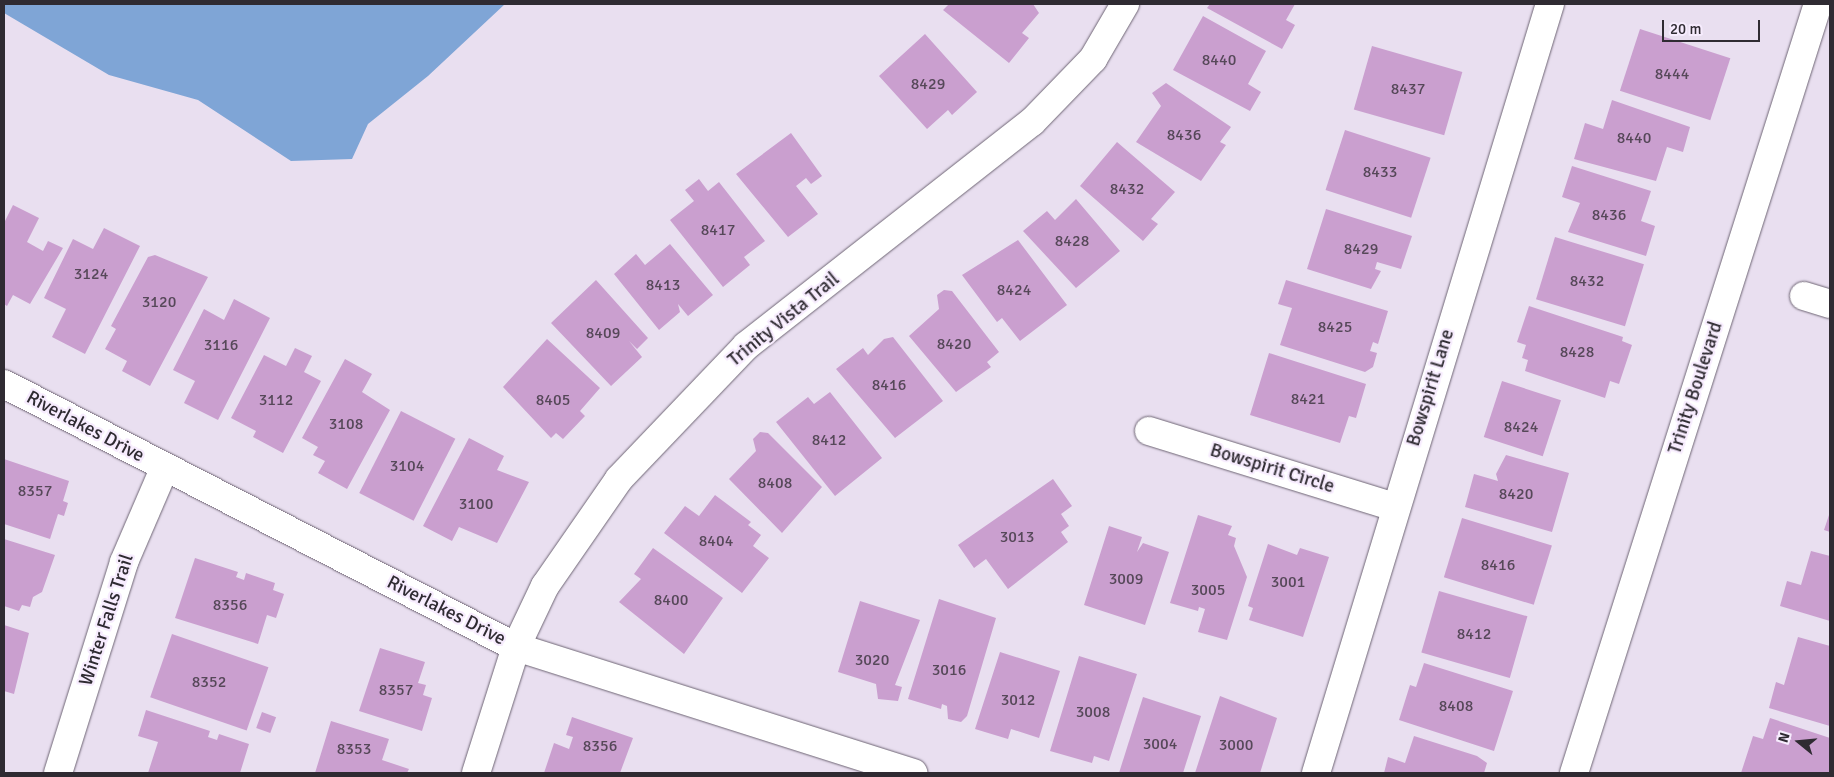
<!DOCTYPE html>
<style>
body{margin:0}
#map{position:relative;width:1834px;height:777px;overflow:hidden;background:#e9dff0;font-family:Signika,sans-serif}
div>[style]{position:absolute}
.water>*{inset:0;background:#7fa5d6}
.building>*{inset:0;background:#ca9fcf;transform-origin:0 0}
.roads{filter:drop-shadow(0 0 1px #6e6574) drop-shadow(0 0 1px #6e6574)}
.minor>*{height:28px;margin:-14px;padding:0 14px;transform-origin:14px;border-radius:14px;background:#fff}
.secondary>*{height:28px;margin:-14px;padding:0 14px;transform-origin:14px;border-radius:14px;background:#fff}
span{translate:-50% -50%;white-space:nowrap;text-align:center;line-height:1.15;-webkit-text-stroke:4.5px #f7ecfe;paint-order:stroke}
.number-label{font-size:16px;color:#564859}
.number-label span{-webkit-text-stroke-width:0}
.street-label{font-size:19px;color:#2f2b32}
.frame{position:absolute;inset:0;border:5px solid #2f2b32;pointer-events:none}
.north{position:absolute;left:1774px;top:717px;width:50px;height:50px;-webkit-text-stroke:4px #f7ecfe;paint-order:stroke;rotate:287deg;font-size:14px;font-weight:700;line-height:20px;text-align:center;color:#2f2b32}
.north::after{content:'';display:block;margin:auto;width:18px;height:22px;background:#2f2b32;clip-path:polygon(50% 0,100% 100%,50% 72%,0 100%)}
.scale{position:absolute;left:1662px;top:20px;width:98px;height:22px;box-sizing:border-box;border:2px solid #2f2b32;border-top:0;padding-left:6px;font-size:15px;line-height:18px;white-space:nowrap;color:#2f2b32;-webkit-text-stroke:4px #f7ecfe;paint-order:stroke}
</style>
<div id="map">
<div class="water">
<i style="clip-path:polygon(4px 4px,505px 4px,428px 76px,368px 124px,352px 159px,291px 161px,198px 100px,109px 75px,4px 13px)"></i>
</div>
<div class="building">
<i style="clip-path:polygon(949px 4px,1033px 4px,1039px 13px,1022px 33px,1029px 38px,1009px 63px,943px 10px)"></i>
<i style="clip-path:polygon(1210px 4px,1295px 4px,1286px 20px,1295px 25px,1282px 49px,1207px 8px)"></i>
<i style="clip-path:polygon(1203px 16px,1266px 51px,1248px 84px,1261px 92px,1250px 111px,1173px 70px)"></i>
<i style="left:1640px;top:29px;width:95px;height:65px;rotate:18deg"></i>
<i style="clip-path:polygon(925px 34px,977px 92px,952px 115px,948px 110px,927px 129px,879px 76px)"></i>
<i style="left:1372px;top:46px;width:94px;height:66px;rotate:16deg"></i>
<i style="clip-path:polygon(1166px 83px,1231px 127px,1220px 142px,1226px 145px,1201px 181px,1136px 142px,1161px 106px,1152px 93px)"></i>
<i style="clip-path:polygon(1612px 100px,1690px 127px,1683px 152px,1667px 147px,1656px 181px,1574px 159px,1585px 123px,1603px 129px)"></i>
<i style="left:1345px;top:130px;width:90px;height:63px;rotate:18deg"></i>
<i style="clip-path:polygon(791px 133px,822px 176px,811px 184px,806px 178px,796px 186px,818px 214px,788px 237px,736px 174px)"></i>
<i style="clip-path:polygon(1117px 142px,1175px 192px,1151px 219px,1158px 224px,1143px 241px,1080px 186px)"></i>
<i style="clip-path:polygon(1572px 166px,1651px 191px,1641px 221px,1655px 226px,1646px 256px,1568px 232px,1580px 203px,1562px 197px)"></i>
<i style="clip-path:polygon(699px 179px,708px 191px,719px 182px,765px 241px,744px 257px,750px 265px,723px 287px,670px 220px,694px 201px,685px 190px)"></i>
<i style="clip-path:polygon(1076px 199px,1120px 251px,1076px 288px,1023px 231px,1047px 211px,1055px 220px)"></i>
<i style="clip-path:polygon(13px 205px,39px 218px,27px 242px,43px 251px,48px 241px,63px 248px,30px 304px,13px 295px,7px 306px,4px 304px,4px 223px)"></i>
<i style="clip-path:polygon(1326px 209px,1412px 236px,1401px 269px,1377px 262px,1375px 269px,1381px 271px,1371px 289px,1307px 269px)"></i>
<i style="clip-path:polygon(104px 228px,140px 246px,85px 354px,52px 337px,66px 309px,44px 298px,73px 239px,93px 249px)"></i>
<i style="left:1555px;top:237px;width:93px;height:65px;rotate:17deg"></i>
<i style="clip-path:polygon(1018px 240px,1067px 305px,1020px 341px,1002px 318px,997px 322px,962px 275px)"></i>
<i style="clip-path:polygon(670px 244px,713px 295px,688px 316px,678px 304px,680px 312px,659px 330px,614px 274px,636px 254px,645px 265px)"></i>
<i style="clip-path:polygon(155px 255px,208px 277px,150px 386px,122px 371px,127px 361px,105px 349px,116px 329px,111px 326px,148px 257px)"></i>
<i style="clip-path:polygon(596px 280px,648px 338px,637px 349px,629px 341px,642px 357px,611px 386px,551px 323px)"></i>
<i style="clip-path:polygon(1286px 280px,1388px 311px,1378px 344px,1373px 342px,1370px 351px,1377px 353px,1373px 367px,1365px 372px,1280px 345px,1292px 308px,1278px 304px)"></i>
<i style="clip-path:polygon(944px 290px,952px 291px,999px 352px,987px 362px,991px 367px,956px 392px,909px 336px,939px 309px,937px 295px)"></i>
<i style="clip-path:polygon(234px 299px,270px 318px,218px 420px,184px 403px,195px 381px,173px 370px,204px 309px,224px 320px)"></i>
<i style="clip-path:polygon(1529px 306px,1623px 337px,1622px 341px,1632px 345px,1619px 384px,1610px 381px,1605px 398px,1525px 371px,1528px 360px,1522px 358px,1526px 345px,1517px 342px)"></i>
<i style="clip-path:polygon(893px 337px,943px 401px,895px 438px,836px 369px,863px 348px,868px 355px,884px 339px)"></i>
<i style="clip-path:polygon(547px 339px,600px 388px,580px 411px,585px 416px,563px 439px,556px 433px,551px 438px,503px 387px)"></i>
<i style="clip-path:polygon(295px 348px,312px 356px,304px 372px,321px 381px,283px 453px,253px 437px,256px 431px,231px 418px,264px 355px,286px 366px)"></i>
<i style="clip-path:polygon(1269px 353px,1366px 384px,1356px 418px,1349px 416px,1340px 443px,1250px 415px)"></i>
<i style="clip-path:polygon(345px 359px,372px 374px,362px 392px,390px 410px,347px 489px,318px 473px,325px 461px,313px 455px,318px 447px,302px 438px)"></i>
<i style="left:1502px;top:381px;width:62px;height:59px;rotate:18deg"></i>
<i style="clip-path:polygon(830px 392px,882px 458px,835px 496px,776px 422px,808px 397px,814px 404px)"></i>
<i style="left:401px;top:411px;width:61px;height:92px;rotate:27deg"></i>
<i style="clip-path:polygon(760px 432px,768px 433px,822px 487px,782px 533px,729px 479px,756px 451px,753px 439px)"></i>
<i style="clip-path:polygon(469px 438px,504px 456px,497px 470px,529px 482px,497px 543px,459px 527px,452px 541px,423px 526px)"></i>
<i style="clip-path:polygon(1506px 455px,1569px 473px,1552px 532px,1465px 507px,1474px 474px,1498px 481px,1496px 474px)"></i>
<i style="clip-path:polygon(4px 459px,69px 481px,63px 501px,68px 503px,64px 516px,58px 514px,50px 539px,4px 524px)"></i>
<i style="clip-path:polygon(1053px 479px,1072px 506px,1061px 514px,1069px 526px,1061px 532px,1068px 542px,1008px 589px,986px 559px,974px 568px,958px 545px)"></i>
<i style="clip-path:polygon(715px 495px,751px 522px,748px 525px,761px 535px,753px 546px,769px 558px,742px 593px,664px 533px,685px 506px,699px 516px)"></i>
<i style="clip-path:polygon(1830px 512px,1830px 532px,1824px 530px)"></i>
<i style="clip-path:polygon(1198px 515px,1232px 526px,1228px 535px,1236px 538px,1234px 546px,1247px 577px,1227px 640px,1198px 632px,1205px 609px,1199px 607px,1198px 611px,1170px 603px)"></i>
<i style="left:1462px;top:518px;width:94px;height:62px;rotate:17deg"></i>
<i style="clip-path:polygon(1109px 526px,1142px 537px,1137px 552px,1143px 543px,1169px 552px,1145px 625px,1084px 605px)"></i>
<i style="clip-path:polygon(4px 539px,55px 555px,42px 592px,33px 597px,30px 607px,22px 605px,19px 611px,4px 606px)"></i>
<i style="clip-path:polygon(1268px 544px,1297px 555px,1300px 548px,1329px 557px,1303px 637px,1249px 620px,1253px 608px,1248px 606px)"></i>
<i style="clip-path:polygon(653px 548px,723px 598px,684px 654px,619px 602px,641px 579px,634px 574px)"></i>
<i style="clip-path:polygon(1811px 551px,1830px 556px,1830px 621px,1780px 606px,1787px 581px,1801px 585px)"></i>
<i style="clip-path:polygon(195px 558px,238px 572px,236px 577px,244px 580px,246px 573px,275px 583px,273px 590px,284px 594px,276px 618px,267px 615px,258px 644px,175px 618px)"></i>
<i style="left:1439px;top:591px;width:92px;height:64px;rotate:16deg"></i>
<i style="clip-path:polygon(939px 599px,996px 618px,967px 716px,961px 722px,948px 719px,947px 706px,942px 704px,941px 709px,908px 699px)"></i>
<i style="clip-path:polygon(860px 601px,920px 620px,895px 685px,902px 687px,898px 701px,878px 699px,876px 684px,838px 672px)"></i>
<i style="clip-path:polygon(4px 625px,29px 633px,14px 694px,4px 691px)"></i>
<i style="left:172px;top:634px;width:102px;height:67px;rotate:19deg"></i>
<i style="clip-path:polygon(1798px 637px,1830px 646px,1830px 726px,1769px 708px,1776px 682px,1784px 685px)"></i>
<i style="clip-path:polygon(380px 648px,425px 662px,418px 683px,426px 685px,423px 695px,432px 698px,422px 731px,359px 711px)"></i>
<i style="clip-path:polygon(1000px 652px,1060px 671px,1039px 738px,1011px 729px,1008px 739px,975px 729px)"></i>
<i style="clip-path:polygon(1079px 656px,1137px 674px,1109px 761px,1094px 756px,1092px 763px,1050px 751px)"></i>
<i style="clip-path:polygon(1424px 663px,1513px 691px,1494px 751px,1399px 720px,1410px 685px,1416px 687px)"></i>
<i style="clip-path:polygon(1220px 696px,1277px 718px,1260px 773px,1195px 773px)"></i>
<i style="clip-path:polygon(1143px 697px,1201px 716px,1183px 773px,1119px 773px)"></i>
<i style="clip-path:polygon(146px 710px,210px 731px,208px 737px,217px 740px,219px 734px,249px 744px,240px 773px,148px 773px,158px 742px,138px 736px)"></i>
<i style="left:262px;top:712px;width:15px;height:17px;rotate:20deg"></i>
<i style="clip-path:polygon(572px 717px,633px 738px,620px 773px,544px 773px,554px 743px,569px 749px,573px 737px,566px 735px)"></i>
<i style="clip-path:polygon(1770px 718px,1830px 738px,1830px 773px,1741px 773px,1753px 736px,1763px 739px)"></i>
<i style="clip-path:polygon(331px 721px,389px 739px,382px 760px,409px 769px,407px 773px,315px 773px)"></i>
<i style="clip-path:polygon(1414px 736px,1477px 756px,1487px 763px,1484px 773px,1384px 773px,1388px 757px,1405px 763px)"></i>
</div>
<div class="roads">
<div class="minor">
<i style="left:1804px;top:296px;width:27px;rotate:17deg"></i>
<i style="left:4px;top:384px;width:576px;rotate:27.19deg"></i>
<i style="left:516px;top:647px;width:417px;rotate:17.6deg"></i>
<i style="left:1149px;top:431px;width:257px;rotate:17.2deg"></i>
<i style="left:58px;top:773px;width:221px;rotate:-72.6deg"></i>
<i style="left:124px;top:562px;width:101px;rotate:-66.7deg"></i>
<i style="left:476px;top:773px;width:132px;rotate:-72.4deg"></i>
<i style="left:516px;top:647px;width:68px;rotate:-64.6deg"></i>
<i style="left:545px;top:586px;width:130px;rotate:-55.3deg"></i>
<i style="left:619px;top:479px;width:184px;rotate:-46.3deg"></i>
<i style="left:746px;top:346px;width:363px;rotate:-38.1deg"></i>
<i style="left:1032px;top:122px;width:88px;rotate:-45.9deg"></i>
<i style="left:1093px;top:59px;width:64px;rotate:-59.8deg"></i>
<i style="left:1316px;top:773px;width:804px;rotate:-73.08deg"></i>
</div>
<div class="secondary">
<i style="left:1574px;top:773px;width:807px;rotate:-72.4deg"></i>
</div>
</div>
<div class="number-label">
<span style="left:1219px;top:60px">8440</span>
<span style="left:1672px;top:74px">8444</span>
<span style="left:928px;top:84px">8429</span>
<span style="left:1408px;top:89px">8437</span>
<span style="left:1184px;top:135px">8436</span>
<span style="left:1634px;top:138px">8440</span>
<span style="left:1380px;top:172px">8433</span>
<span style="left:1127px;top:189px">8432</span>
<span style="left:1609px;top:215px">8436</span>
<span style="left:718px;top:230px">8417</span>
<span style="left:1072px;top:241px">8428</span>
<span style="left:1361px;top:249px">8429</span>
<span style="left:91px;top:274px">3124</span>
<span style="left:1587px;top:281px">8432</span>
<span style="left:663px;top:285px">8413</span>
<span style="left:1014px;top:290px">8424</span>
<span style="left:159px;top:302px">3120</span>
<span style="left:1335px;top:327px">8425</span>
<span style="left:603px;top:333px">8409</span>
<span style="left:954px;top:344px">8420</span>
<span style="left:221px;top:345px">3116</span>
<span style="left:1577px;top:352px">8428</span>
<span style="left:889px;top:385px">8416</span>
<span style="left:1308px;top:399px">8421</span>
<span style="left:276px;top:400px">3112</span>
<span style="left:553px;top:400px">8405</span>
<span style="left:346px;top:424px">3108</span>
<span style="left:1521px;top:427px">8424</span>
<span style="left:829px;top:440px">8412</span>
<span style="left:407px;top:466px">3104</span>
<span style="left:775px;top:483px">8408</span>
<span style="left:35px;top:491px">8357</span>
<span style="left:1516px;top:494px">8420</span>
<span style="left:476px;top:504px">3100</span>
<span style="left:1017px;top:537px">3013</span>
<span style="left:716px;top:541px">8404</span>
<span style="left:1498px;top:565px">8416</span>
<span style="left:1126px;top:579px">3009</span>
<span style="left:1288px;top:582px">3001</span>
<span style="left:1208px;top:590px">3005</span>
<span style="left:671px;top:600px">8400</span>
<span style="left:230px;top:605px">8356</span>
<span style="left:1474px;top:634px">8412</span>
<span style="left:872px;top:660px">3020</span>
<span style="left:949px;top:670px">3016</span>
<span style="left:209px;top:682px">8352</span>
<span style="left:396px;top:690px">8357</span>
<span style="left:1018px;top:700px">3012</span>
<span style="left:1456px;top:706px">8408</span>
<span style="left:1093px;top:712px">3008</span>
<span style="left:1160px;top:744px">3004</span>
<span style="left:1236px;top:745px">3000</span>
<span style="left:600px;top:746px">8356</span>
<span style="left:354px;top:749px">8353</span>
</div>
<div class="street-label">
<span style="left:784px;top:320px;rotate:-39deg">Trinity Vista Trail</span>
<span style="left:1431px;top:388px;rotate:-73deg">Bowspirit Lane</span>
<span style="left:1696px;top:388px;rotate:-72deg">Trinity Boulevard</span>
<span style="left:85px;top:427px;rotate:28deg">Riverlakes Drive</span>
<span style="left:1272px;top:469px;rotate:17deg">Bowspirit Circle</span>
<span style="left:446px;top:611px;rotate:27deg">Riverlakes Drive</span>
<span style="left:107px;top:620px;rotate:-72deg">Winter Falls Trail</span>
</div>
<div class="frame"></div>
<div class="north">N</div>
<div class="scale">20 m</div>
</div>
